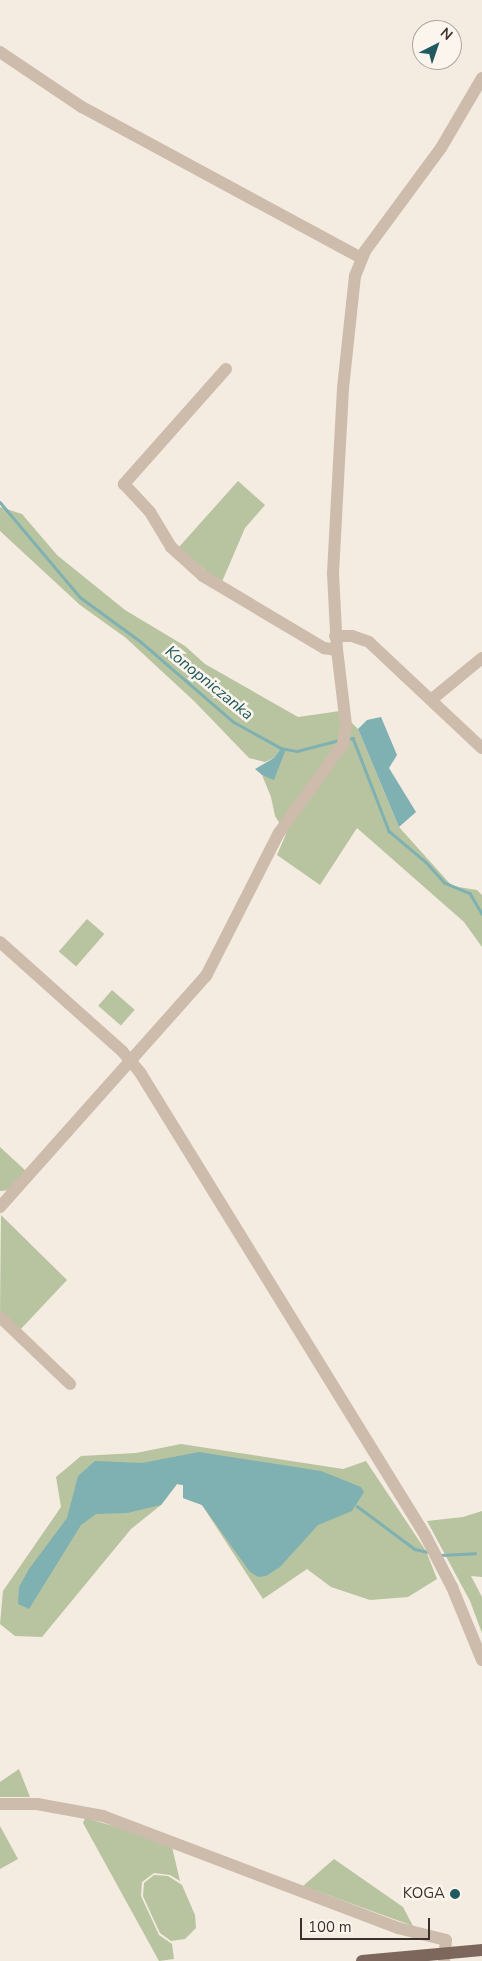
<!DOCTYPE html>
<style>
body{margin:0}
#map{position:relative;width:482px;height:1961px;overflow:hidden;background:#f4ebe1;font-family:"Nunito Sans",sans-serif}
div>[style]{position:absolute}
.green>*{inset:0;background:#b8c4a0;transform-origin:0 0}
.water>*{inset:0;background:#7fb0b2}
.stream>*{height:2.5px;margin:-1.25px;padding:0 1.25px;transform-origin:1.25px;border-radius:1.25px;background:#7fb0b2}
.minor>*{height:12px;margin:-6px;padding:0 6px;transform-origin:6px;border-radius:6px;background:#cdbbac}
.major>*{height:12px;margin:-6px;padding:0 6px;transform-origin:6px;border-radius:6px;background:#7d675c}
.dots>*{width:14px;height:14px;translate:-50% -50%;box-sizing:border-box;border:2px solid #fbf5ee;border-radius:50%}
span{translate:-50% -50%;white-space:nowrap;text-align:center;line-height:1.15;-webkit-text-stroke:5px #fbf5ee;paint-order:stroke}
.poi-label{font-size:15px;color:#3b302b}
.right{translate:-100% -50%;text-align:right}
.water-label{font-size:16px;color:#1f5a5e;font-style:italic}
.north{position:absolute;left:412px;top:20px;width:50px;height:50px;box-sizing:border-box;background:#fbf5ee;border:1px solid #aea6a0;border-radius:50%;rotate:41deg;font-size:14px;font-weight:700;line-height:20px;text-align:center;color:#3b302b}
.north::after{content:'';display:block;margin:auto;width:18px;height:22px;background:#1f5a5e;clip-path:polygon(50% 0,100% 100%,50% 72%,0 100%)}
.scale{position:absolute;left:300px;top:1918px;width:130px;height:22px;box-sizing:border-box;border:2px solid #3b302b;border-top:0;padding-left:6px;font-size:15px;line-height:18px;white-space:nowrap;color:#3b302b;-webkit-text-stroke:4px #fbf5ee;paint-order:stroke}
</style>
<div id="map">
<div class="green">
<i style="clip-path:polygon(238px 481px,265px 505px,245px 528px,221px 584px,179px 547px)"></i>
<i style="clip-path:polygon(0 507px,22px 514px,57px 555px,125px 610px,185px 646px,205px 664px,298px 717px,340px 711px,358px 729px,399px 827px,452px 886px,477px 890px,482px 895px,482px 947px,464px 922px,357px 828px,320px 885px,277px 855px,286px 834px,275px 816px,271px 797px,262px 775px,274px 779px,281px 748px,274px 758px,265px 762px,249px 758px,195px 702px,126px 638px,80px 605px,0 531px)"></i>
<i style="left:87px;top:919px;width:23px;height:43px;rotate:41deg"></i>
<i style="left:112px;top:990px;width:30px;height:21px;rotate:41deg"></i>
<i style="clip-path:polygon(0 1147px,27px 1172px,12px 1190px,0 1191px)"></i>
<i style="clip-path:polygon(1px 1215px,67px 1280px,18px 1332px,0 1315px)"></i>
<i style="clip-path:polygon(181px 1444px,343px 1469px,366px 1461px,426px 1551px,437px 1579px,408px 1597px,370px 1600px,331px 1587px,307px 1569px,263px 1599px,202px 1505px,183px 1498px,183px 1485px,177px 1484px,161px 1505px,131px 1529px,42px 1637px,15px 1636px,0 1624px,3px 1591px,61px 1507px,56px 1477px,81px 1456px,136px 1453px)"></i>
<i style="clip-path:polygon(482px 1511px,482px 1577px,471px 1576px,482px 1597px,482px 1633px,470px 1601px,427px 1521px,463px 1517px)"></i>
<i style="clip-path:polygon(19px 1769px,30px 1797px,0 1797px,0 1782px)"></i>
<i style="clip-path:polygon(85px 1818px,138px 1833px,172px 1847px,180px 1881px,170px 1875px,154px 1873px,142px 1882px,141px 1896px,159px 1935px,172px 1944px,174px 1959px,159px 1961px,83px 1823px)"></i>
<i style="clip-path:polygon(0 1826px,18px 1859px,0 1869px)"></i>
<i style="clip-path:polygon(334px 1859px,403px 1907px,413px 1926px,303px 1886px)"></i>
<i style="clip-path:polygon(154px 1875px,168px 1876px,182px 1885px,195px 1915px,196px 1928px,185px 1939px,171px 1941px,160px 1933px,152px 1916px,143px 1896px,144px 1883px)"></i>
</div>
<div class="water">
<i style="clip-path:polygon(381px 717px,397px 755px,389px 768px,416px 812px,399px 827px,358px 729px,367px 720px)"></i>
<i style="clip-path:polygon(281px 748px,286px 749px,274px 780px,262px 775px,255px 769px,274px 758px)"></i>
<i style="clip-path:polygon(199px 1452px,321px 1471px,361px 1487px,364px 1492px,352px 1511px,318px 1525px,280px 1567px,266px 1576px,258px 1577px,250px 1572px,202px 1505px,183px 1498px,183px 1485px,177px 1484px,161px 1505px,127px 1513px,96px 1514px,81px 1525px,29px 1609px,18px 1604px,19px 1587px,29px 1569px,67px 1518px,78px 1476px,95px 1461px,142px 1463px)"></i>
</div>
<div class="stream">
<i style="left:0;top:502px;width:124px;rotate:49.9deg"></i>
<i style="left:80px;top:597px;width:74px;rotate:36.3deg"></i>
<i style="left:140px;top:641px;width:124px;rotate:40.8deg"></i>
<i style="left:234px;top:722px;width:54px;rotate:29deg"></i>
<i style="left:281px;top:748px;width:16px;rotate:11deg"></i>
<i style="left:297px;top:751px;width:43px;rotate:-14.7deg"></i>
<i style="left:347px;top:739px;width:6px;rotate:-9deg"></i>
<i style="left:353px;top:738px;width:100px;rotate:68.8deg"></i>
<i style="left:389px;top:831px;width:48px;rotate:40deg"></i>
<i style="left:426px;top:862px;width:28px;rotate:48deg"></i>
<i style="left:445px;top:883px;width:27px;rotate:22deg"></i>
<i style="left:470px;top:893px;width:24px;rotate:60deg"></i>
<i style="left:357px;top:1506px;width:72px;rotate:36.6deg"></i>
<i style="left:415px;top:1549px;width:13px;rotate:13deg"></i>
<i style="left:441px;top:1555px;width:34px;rotate:-3deg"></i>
</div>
<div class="minor">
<i style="left:0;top:52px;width:99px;rotate:33.9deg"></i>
<i style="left:82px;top:107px;width:317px;rotate:28.4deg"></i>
<i style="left:226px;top:369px;width:154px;rotate:131.6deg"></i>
<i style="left:124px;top:484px;width:38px;rotate:47deg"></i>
<i style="left:150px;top:512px;width:41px;rotate:59deg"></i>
<i style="left:171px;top:547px;width:43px;rotate:42.2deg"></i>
<i style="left:203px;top:576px;width:141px;rotate:30.8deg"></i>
<i style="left:324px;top:648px;width:13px;rotate:9deg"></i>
<i style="left:335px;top:636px;width:17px"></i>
<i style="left:352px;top:636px;width:18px;rotate:19deg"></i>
<i style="left:369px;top:642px;width:155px;rotate:43.2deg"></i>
<i style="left:431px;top:700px;width:66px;rotate:-39.5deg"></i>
<i style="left:0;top:942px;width:164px;rotate:41.8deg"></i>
<i style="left:122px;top:1051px;width:30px;rotate:50deg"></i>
<i style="left:141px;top:1074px;width:541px;rotate:58.36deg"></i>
<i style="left:425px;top:1535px;width:59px;rotate:62.6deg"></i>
<i style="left:452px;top:1587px;width:79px;rotate:67.7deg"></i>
<i style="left:0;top:1207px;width:310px;rotate:-48.3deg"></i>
<i style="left:206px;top:976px;width:161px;rotate:-63deg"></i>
<i style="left:279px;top:833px;width:110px;rotate:-54.3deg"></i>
<i style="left:343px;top:744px;width:19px;rotate:-81deg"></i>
<i style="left:346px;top:725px;width:76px;rotate:-96.8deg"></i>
<i style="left:337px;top:650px;width:77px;rotate:-93deg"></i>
<i style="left:333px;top:573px;width:185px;rotate:-86.9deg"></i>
<i style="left:343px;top:388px;width:113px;rotate:-83.9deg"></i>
<i style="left:355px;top:276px;width:27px;rotate:-68deg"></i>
<i style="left:365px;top:251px;width:128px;rotate:-53.6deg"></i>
<i style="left:441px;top:148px;width:81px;rotate:-59.6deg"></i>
<i style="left:0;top:1317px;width:97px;rotate:43.7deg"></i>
<i style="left:0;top:1804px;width:37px"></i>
<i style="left:37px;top:1804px;width:67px;rotate:10.3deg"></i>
<i style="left:103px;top:1816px;width:316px;rotate:20.8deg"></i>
<i style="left:398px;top:1928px;width:49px;rotate:14deg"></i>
<i style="left:446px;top:1940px;width:21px;rotate:95deg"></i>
</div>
<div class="major">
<i style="left:362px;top:1961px;width:121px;rotate:-5.2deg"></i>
</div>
<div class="dots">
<i style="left:455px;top:1894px;background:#1f5a5e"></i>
</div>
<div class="poi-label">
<span class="right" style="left:445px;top:1894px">KOGA</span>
</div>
<div class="water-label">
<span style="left:209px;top:683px;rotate:39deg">Konopniczanka</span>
</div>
<div class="north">N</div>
<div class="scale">100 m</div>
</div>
